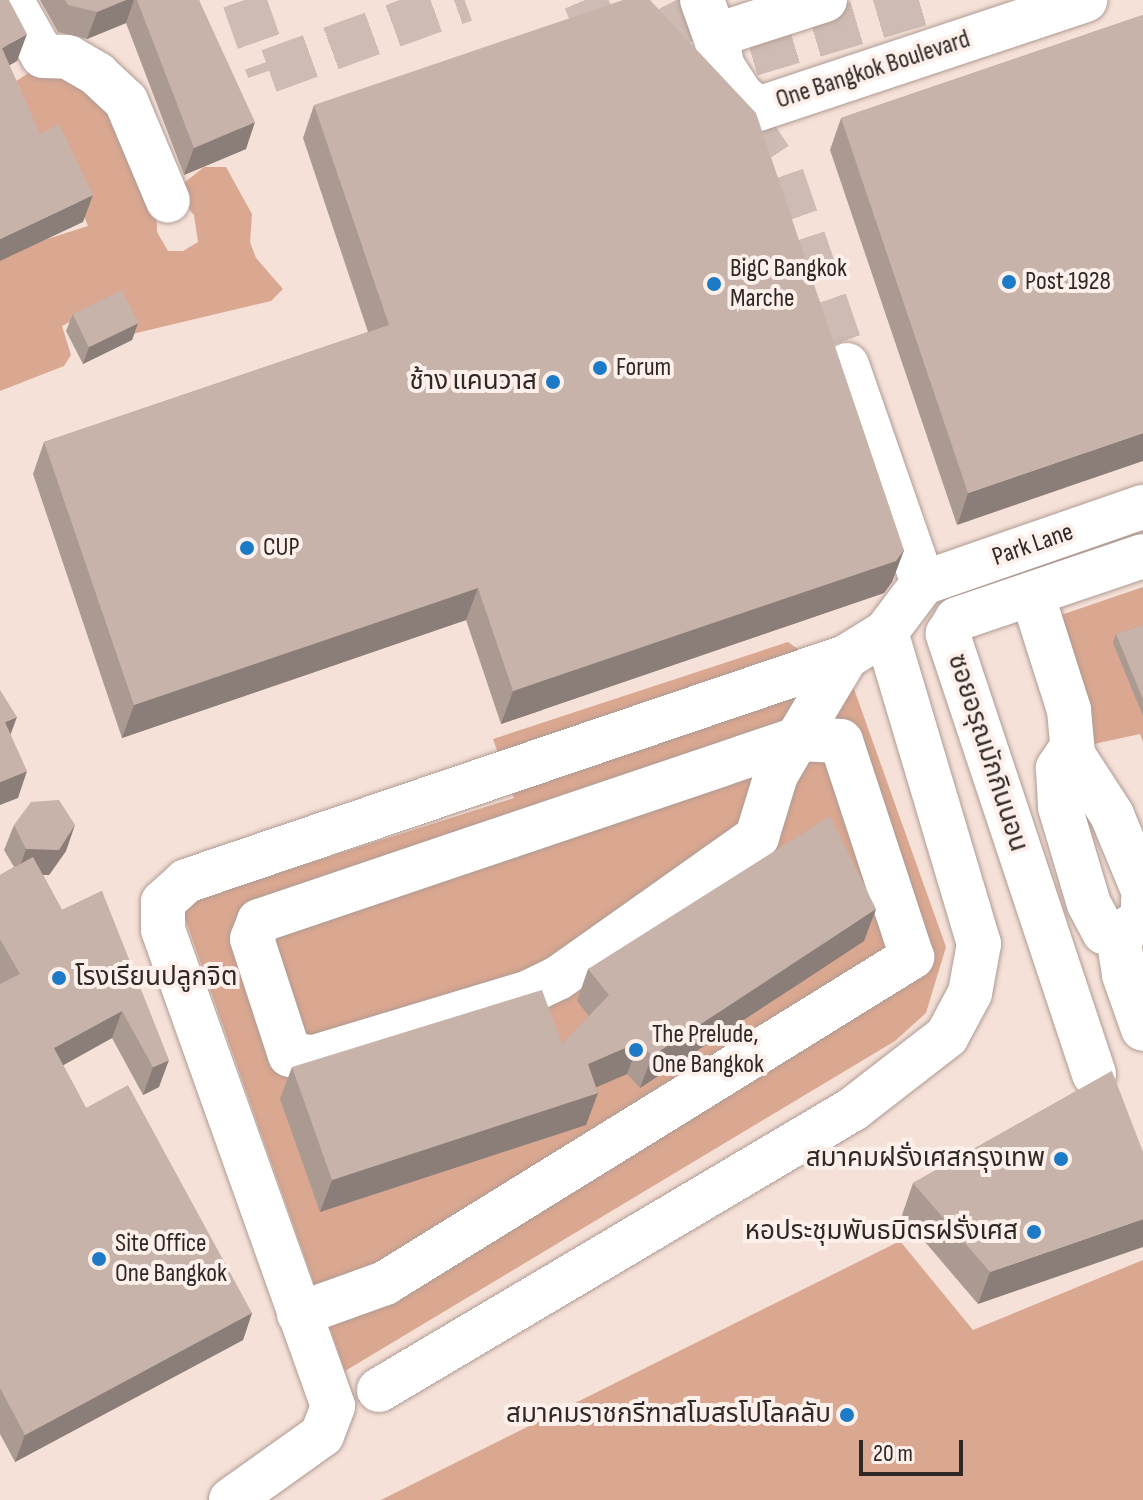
<!DOCTYPE html>
<meta charset="utf-8">
<style>
body{margin:0}
#map{position:relative;width:1143px;height:1500px;overflow:hidden;background:#f6e1d8;font-family:"Sofia Sans Condensed","Noto Sans Thai",sans-serif}
div>[style]{position:absolute}
.green>*{inset:0;background:#daa790}
.minor-tunnel>*{height:44px;margin-top:-22px;transform-origin:0;background:repeating-linear-gradient(90deg,#cebcb4 0 44px,transparent 0 66px)}
.roads{filter:drop-shadow(0 0 2px #af9b93) drop-shadow(0 0 2px #af9b93)}
.minor>*{height:44px;margin:-22px;padding:0 22px;transform-origin:22px;border-radius:22px;background:#fff}
.highway>*{height:44px;margin:-22px;padding:0 22px;transform-origin:22px;border-radius:22px;background:#fff}
.wall>*{inset:0;background:#ab9a92}
.shaded-wall>*{inset:0;background:#8b7d77}
.building>*{inset:0;background:#c7b3aa;transform-origin:0 0}
.dots>*{width:22px;height:22px;translate:-50% -50%;box-sizing:border-box;border:4px solid #fdf0ea;border-radius:50%}
span{translate:-50% -50%;white-space:nowrap;text-align:center;line-height:1.15;-webkit-text-stroke:8px #fdf0ea;paint-order:stroke}
.street-label{font-size:26px;color:#302825}
.poi-label{font-size:26px;color:#302825}
.left{translate:0 -50%;text-align:left}
.right{translate:-100% -50%;text-align:right}
.scale{position:absolute;left:859px;top:1440px;width:104px;height:36px;box-sizing:border-box;border:4px solid #302825;border-top:0;padding-left:10px;font-size:24px;line-height:28px;white-space:nowrap;color:#302825;-webkit-text-stroke:6px #fdf0ea;paint-order:stroke}
</style>
<div id="map">
<div class="green">
<i style="clip-path:polygon(30px 72px,92px 77px,156px 206px,157px 232px,168px 251px,183px 251px,198px 242px,194px 215px,180px 199px,184px 183px,204px 167px,226px 167px,252px 214px,250px 242px,256px 258px,283px 289px,271px 301px,132px 334px,110px 301px,62px 326px,71px 355px,64px 366px,0 391px,0 254px,88px 226px,69px 178px,36px 152px,10px 85px)"></i>
<i style="clip-path:polygon(1143px 587px,1143px 742px,1140px 734px,1094px 744px,1058px 616px)"></i>
<i style="clip-path:polygon(788px 642px,854px 689px,946px 947px,926px 1013px,895px 1041px,345px 1371px,180px 904px,514px 798px,493px 739px)"></i>
<i style="clip-path:polygon(900px 1241px,973px 1330px,1143px 1260px,1143px 1500px,381px 1500px)"></i>
</div>
<div class="minor-tunnel">
<i style="left:244px;top:0;width:75px;rotate:70.6deg"></i>
<i style="left:269px;top:71px;width:208px;rotate:-20deg"></i>
<i style="left:585px;top:0;width:72px;rotate:67deg"></i>
<i style="left:676px;top:0;width:74px;rotate:62.7deg"></i>
<i style="left:710px;top:66px;width:131px;rotate:56.8deg"></i>
<i style="left:782px;top:176px;width:200px;rotate:71deg"></i>
<i style="left:688px;top:73px;width:258px;rotate:-16.5deg"></i>
</div>
<div class="roads">
<div class="minor">
<i style="left:11px;top:0;width:64px;rotate:60.3deg"></i>
<i style="left:43px;top:56px;width:25px;rotate:2deg"></i>
<i style="left:68px;top:57px;width:34px;rotate:30deg"></i>
<i style="left:97px;top:74px;width:40px;rotate:43deg"></i>
<i style="left:126px;top:101px;width:108px;rotate:67.2deg"></i>
<i style="left:702px;top:0;width:45px;rotate:70.3deg"></i>
<i style="left:825px;top:0;width:98px;rotate:162.1deg"></i>
<i style="left:732px;top:30px;width:19px;rotate:141deg"></i>
<i style="left:717px;top:42px;width:26px;rotate:77deg"></i>
<i style="left:723px;top:67px;width:33px;rotate:57deg"></i>
<i style="left:741px;top:95px;width:22px;rotate:39deg"></i>
<i style="left:758px;top:109px;width:345px;rotate:-18.4deg"></i>
<i style="left:847px;top:365px;width:231px;rotate:70.8deg"></i>
<i style="left:923px;top:583px;width:233px;rotate:-19.1deg"></i>
<i style="left:1032px;top:594px;width:122px;rotate:72.3deg"></i>
<i style="left:1069px;top:710px;width:44px;rotate:84.8deg"></i>
<i style="left:1143px;top:890px;width:81px;rotate:-112.5deg"></i>
<i style="left:1112px;top:815px;width:77px;rotate:-122.9deg"></i>
<i style="left:1070px;top:750px;width:22px;rotate:124deg"></i>
<i style="left:1058px;top:768px;width:39px;rotate:87deg"></i>
<i style="left:1060px;top:807px;width:101px;rotate:73.4deg"></i>
<i style="left:1089px;top:904px;width:32px;rotate:62deg"></i>
<i style="left:1104px;top:932px;width:15px;rotate:16deg"></i>
<i style="left:1118px;top:936px;width:31px;rotate:-36deg"></i>
<i style="left:1143px;top:918px;width:17px;rotate:-90deg"></i>
<i style="left:1118px;top:936px;width:39px;rotate:81deg"></i>
<i style="left:1124px;top:975px;width:57px;rotate:70.6deg"></i>
<i style="left:1094px;top:1074px;width:464px;rotate:-108.4deg"></i>
<i style="left:948px;top:634px;width:17px;rotate:-59deg"></i>
<i style="left:957px;top:619px;width:196px;rotate:-18.7deg"></i>
<i style="left:299px;top:1314px;width:91px;rotate:-19.8deg"></i>
<i style="left:385px;top:1283px;width:620px;rotate:-31.74deg"></i>
<i style="left:912px;top:957px;width:227px;rotate:-108.2deg"></i>
<i style="left:841px;top:741px;width:44px;rotate:-177.4deg"></i>
<i style="left:797px;top:739px;width:568px;rotate:161.31deg"></i>
<i style="left:259px;top:921px;width:19px;rotate:111deg"></i>
<i style="left:252px;top:939px;width:122px;rotate:71.9deg"></i>
<i style="left:290px;top:1055px;width:24px;rotate:5deg"></i>
<i style="left:314px;top:1057px;width:225px;rotate:-16.8deg"></i>
<i style="left:529px;top:992px;width:32px;rotate:-26deg"></i>
<i style="left:558px;top:978px;width:244px;rotate:-35.3deg"></i>
<i style="left:757px;top:837px;width:65px;rotate:-73deg"></i>
<i style="left:776px;top:775px;width:42px;rotate:-59.7deg"></i>
<i style="left:797px;top:739px;width:96px;rotate:-59.1deg"></i>
<i style="left:231px;top:1500px;width:112px;rotate:-35.5deg"></i>
<i style="left:322px;top:1435px;width:31px;rotate:-69deg"></i>
<i style="left:333px;top:1406px;width:505px;rotate:-109.65deg"></i>
<i style="left:163px;top:930px;width:28px;rotate:-90deg"></i>
<i style="left:163px;top:902px;width:31px;rotate:-42deg"></i>
<i style="left:186px;top:881px;width:697px;rotate:-18.75deg"></i>
<i style="left:846px;top:657px;width:47px;rotate:-32deg"></i>
<i style="left:886px;top:632px;width:61px;rotate:-52.9deg"></i>
</div>
<div class="highway">
<i style="left:379px;top:1390px;width:551px;rotate:-30.66deg"></i>
<i style="left:853px;top:1109px;width:119px;rotate:-37.8deg"></i>
<i style="left:947px;top:1036px;width:49px;rotate:-61.9deg"></i>
<i style="left:970px;top:993px;width:50px;rotate:-79.6deg"></i>
<i style="left:979px;top:944px;width:326px;rotate:-106.6deg"></i>
</div>
</div>
<div class="wall">
<i style="clip-path:polygon(40px 0,199px 0,246px 149px,184px 175px,126px 23px,87px 39px,58px 32px)"></i>
<i style="clip-path:polygon(1143px 15px,957px 525px,830px 150px,841px 118px)"></i>
<i style="clip-path:polygon(314px 105px,904px 550px,892px 582px,884px 593px,501px 724px,466px 620px,122px 738px,33px 474px,44px 442px,368px 332px,303px 138px)"></i>
<i style="clip-path:polygon(73px 314px,138px 323px,132px 340px,83px 364px,66px 331px)"></i>
<i style="clip-path:polygon(1143px 625px,1143px 716px,1113px 643px,1116px 634px)"></i>
<i style="clip-path:polygon(14px 825px,66px 851px,49px 875px,43px 875px,62px 910px,102px 891px,159px 1087px,143px 1095px,112px 1038px,63px 1065px,86px 1108px,252px 1313px,243px 1340px,15px 1462px,0 1434px,0 875px,14px 867px,4px 850px)"></i>
<i style="clip-path:polygon(876px 909px,864px 941px,640px 1088px,627px 1074px,596px 1087px,598px 1093px,586px 1125px,320px 1212px,280px 1099px,292px 1067px,562px 1044px,589px 1016px,577px 1001px,588px 969px)"></i>
<i style="clip-path:polygon(1112px 1071px,978px 1304px,902px 1215px,913px 1183px)"></i>
</div>
<div class="shaded-wall">
<i style="clip-path:polygon(126px 0,134px 0,126px 23px,87px 39px,97px 12px)"></i>
<i style="clip-path:polygon(27px 34px,17px 61px,0 71px,2px 48px)"></i>
<i style="clip-path:polygon(255px 122px,246px 149px,184px 175px,194px 148px)"></i>
<i style="clip-path:polygon(93px 195px,83px 222px,0 261px,0 239px)"></i>
<i style="clip-path:polygon(138px 323px,132px 340px,83px 364px,89px 347px)"></i>
<i style="clip-path:polygon(1143px 433px,1143px 461px,957px 525px,968px 493px)"></i>
<i style="clip-path:polygon(904px 550px,892px 582px,884px 593px,501px 724px,513px 691px)"></i>
<i style="clip-path:polygon(478px 588px,466px 620px,122px 738px,134px 705px)"></i>
<i style="clip-path:polygon(17px 717px,7px 744px,5px 722px)"></i>
<i style="clip-path:polygon(27px 771px,18px 798px,0 805px,0 782px)"></i>
<i style="clip-path:polygon(75px 825px,66px 851px,49px 875px,17px 874px,26px 849px)"></i>
<i style="clip-path:polygon(876px 909px,864px 941px,640px 1088px,652px 1056px)"></i>
<i style="clip-path:polygon(122px 1011px,112px 1038px,44px 1076px,54px 1048px)"></i>
<i style="clip-path:polygon(639px 1042px,627px 1074px,576px 1096px,588px 1064px)"></i>
<i style="clip-path:polygon(169px 1060px,159px 1087px,143px 1095px,153px 1067px)"></i>
<i style="clip-path:polygon(598px 1093px,586px 1125px,320px 1212px,332px 1180px)"></i>
<i style="clip-path:polygon(1143px 1219px,1143px 1247px,978px 1304px,990px 1272px)"></i>
<i style="clip-path:polygon(252px 1313px,243px 1340px,15px 1462px,25px 1435px)"></i>
</div>
<div class="building">
<i style="clip-path:polygon(0 0,9px 0,27px 34px,2px 48px,40px 134px,59px 124px,93px 195px,0 239px)"></i>
<i style="clip-path:polygon(65px 0,126px 0,97px 12px,68px 5px)"></i>
<i style="clip-path:polygon(137px 0,199px 0,255px 122px,194px 148px)"></i>
<i style="clip-path:polygon(623px 0,650px 0,756px 113px,904px 550px,896px 561px,513px 691px,478px 588px,134px 705px,44px 442px,389px 325px,314px 105px)"></i>
<i style="clip-path:polygon(1143px 15px,1143px 433px,968px 493px,841px 118px)"></i>
<i style="left:122px;top:290px;width:37px;height:55px;rotate:64deg"></i>
<i style="clip-path:polygon(1143px 625px,1143px 699px,1116px 634px)"></i>
<i style="clip-path:polygon(0 690px,17px 717px,5px 722px,27px 771px,0 782px)"></i>
<i style="clip-path:polygon(59px 800px,75px 825px,59px 850px,26px 849px,14px 825px,31px 802px)"></i>
<i style="clip-path:polygon(830px 816px,876px 909px,652px 1056px,639px 1042px,588px 1064px,598px 1093px,332px 1180px,292px 1067px,542px 990px,562px 1044px,609px 995px,588px 969px)"></i>
<i style="clip-path:polygon(33px 857px,62px 910px,102px 891px,169px 1060px,153px 1067px,122px 1011px,54px 1048px,86px 1108px,128px 1085px,252px 1313px,25px 1435px,0 1388px,0 984px,20px 974px,0 939px,0 875px)"></i>
<i style="clip-path:polygon(1112px 1071px,1143px 1152px,1143px 1219px,990px 1272px,913px 1183px)"></i>
</div>
<div class="dots">
<i style="left:1009px;top:282px;background:#1c7ac6"></i>
<i style="left:714px;top:284px;background:#1c7ac6"></i>
<i style="left:600px;top:368px;background:#1c7ac6"></i>
<i style="left:553px;top:382px;background:#1c7ac6"></i>
<i style="left:247px;top:548px;background:#1c7ac6"></i>
<i style="left:59px;top:978px;background:#1c7ac6"></i>
<i style="left:636px;top:1050px;background:#1c7ac6"></i>
<i style="left:1061px;top:1159px;background:#1c7ac6"></i>
<i style="left:1034px;top:1232px;background:#1c7ac6"></i>
<i style="left:99px;top:1259px;background:#1c7ac6"></i>
<i style="left:847px;top:1415px;background:#1c7ac6"></i>
</div>
<div class="street-label">
<span style="left:873px;top:70px;rotate:-18deg">One Bangkok Boulevard</span>
<span style="left:1033px;top:545px;rotate:-19deg">Park Lane</span>
<span style="left:987px;top:753px;rotate:72deg">ซอยอรุณมักกินนอน</span>
</div>
<div class="poi-label">
<span class="left" style="left:730px;top:284px">BigC Bangkok<br>Marche</span>
<span class="left" style="left:1025px;top:282px">Post 1928</span>
<span class="left" style="left:616px;top:368px">Forum</span>
<span class="right" style="left:537px;top:382px">ช้าง แคนวาส</span>
<span class="left" style="left:263px;top:548px">CUP</span>
<span class="left" style="left:75px;top:978px">โรงเรียนปลูกจิต</span>
<span class="left" style="left:652px;top:1050px">The Prelude,<br>One Bangkok</span>
<span class="right" style="left:1045px;top:1159px">สมาคมฝรั่งเศสกรุงเทพ</span>
<span class="right" style="left:1018px;top:1232px">หอประชุมพันธมิตรฝรั่งเศส</span>
<span class="left" style="left:115px;top:1259px">Site Office<br>One Bangkok</span>
<span class="right" style="left:831px;top:1415px">สมาคมราชกรีฑาสโมสรโปโลคลับ</span>
</div>
<div class="scale">20 m</div>
</div>
